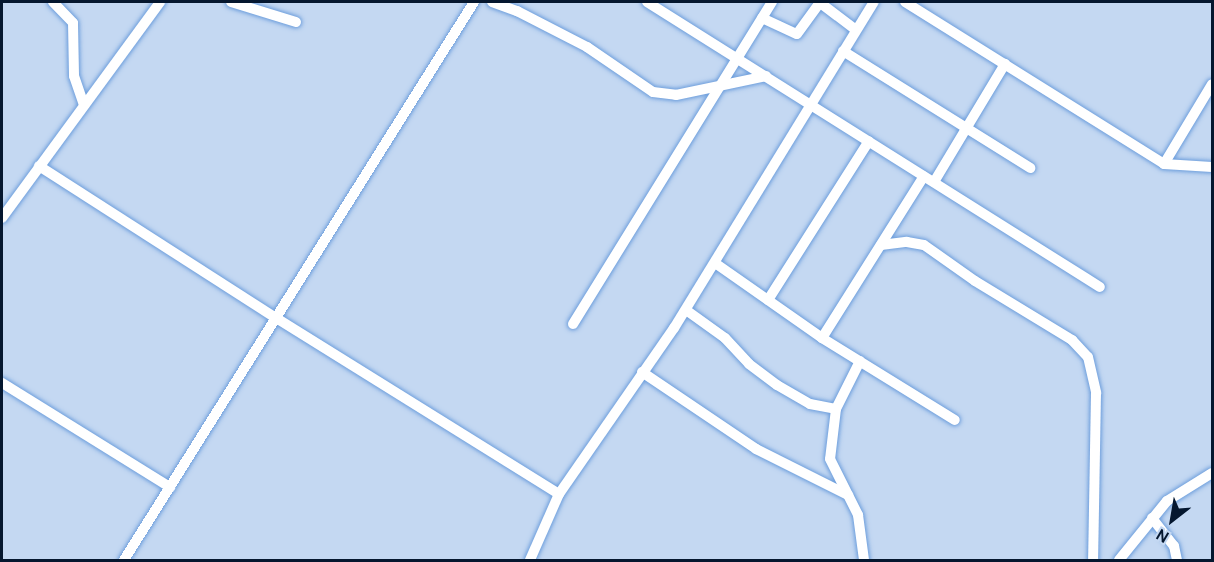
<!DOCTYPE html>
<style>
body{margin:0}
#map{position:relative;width:1214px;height:562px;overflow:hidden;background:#c4d8f2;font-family:Cabin,sans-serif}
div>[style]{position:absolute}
.roads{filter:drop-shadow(0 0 2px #6d9edc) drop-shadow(0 0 2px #6d9edc)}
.minor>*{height:10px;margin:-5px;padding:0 5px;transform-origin:5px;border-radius:5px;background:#fff}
span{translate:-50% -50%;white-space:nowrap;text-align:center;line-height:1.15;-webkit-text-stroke:4.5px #c4d8f2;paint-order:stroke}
.frame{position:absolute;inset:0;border:3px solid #05172f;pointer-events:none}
.north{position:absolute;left:1142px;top:490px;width:60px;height:60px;-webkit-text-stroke:4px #c4d8f2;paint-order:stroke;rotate:211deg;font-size:16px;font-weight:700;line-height:24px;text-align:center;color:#05172f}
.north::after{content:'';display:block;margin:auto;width:21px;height:27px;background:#05172f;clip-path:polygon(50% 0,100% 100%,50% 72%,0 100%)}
</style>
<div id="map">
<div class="roads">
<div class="minor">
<i style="left:53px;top:2px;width:29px;rotate:46deg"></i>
<i style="left:73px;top:23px;width:53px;rotate:88.9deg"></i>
<i style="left:74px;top:76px;width:31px;rotate:71deg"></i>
<i style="left:231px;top:2px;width:68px;rotate:17.1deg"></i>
<i style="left:492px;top:2px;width:27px;rotate:20deg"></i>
<i style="left:517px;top:11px;width:79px;rotate:27.2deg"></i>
<i style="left:587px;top:47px;width:80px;rotate:34.3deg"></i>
<i style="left:653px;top:92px;width:23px;rotate:7deg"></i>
<i style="left:676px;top:95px;width:92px;rotate:-11.9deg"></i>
<i style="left:647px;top:2px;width:535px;rotate:32.18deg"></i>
<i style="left:819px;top:2px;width:46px;rotate:37.1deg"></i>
<i style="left:905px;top:2px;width:305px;rotate:32deg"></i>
<i style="left:1164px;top:164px;width:48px;rotate:3.6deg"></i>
<i style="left:762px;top:18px;width:38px;rotate:25deg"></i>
<i style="left:797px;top:34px;width:39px;rotate:-54deg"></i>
<i style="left:843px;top:51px;width:221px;rotate:32deg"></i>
<i style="left:1164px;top:164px;width:93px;rotate:-59deg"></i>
<i style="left:39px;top:166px;width:282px;rotate:32.7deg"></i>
<i style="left:276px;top:318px;width:333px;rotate:31.9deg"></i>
<i style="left:934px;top:182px;width:138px;rotate:-59deg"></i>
<i style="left:2px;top:218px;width:268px;rotate:-53.8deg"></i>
<i style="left:881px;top:245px;width:26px;rotate:-7deg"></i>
<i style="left:907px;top:242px;width:17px;rotate:10deg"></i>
<i style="left:924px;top:245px;width:62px;rotate:35.2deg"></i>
<i style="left:975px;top:281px;width:114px;rotate:31.3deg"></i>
<i style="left:1072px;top:340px;width:23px;rotate:47deg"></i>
<i style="left:1088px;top:357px;width:37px;rotate:77deg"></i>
<i style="left:1096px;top:393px;width:167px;rotate:91deg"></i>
<i style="left:715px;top:263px;width:131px;rotate:35deg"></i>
<i style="left:822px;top:338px;width:156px;rotate:31.7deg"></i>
<i style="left:768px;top:300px;width:188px;rotate:-57.6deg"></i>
<i style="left:686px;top:310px;width:48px;rotate:35.7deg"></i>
<i style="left:725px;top:338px;width:35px;rotate:47deg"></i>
<i style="left:749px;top:364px;width:35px;rotate:37deg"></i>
<i style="left:777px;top:385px;width:38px;rotate:30deg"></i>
<i style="left:810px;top:404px;width:26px;rotate:11deg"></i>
<i style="left:573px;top:324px;width:379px;rotate:-58.3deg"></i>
<i style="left:822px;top:338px;width:191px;rotate:-57.8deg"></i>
<i style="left:860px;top:361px;width:54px;rotate:116.6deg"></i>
<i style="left:836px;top:409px;width:50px;rotate:96.8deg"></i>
<i style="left:830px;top:459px;width:63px;rotate:63.4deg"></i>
<i style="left:858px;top:515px;width:45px;rotate:82.4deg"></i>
<i style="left:642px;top:372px;width:138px;rotate:34deg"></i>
<i style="left:756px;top:449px;width:103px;rotate:26.6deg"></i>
<i style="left:2px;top:383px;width:198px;rotate:31.8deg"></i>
<i style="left:1152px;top:518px;width:36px;rotate:52deg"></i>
<i style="left:1174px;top:546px;width:14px;rotate:78deg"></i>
<i style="left:124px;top:560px;width:659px;rotate:-57.9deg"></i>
<i style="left:530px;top:560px;width:72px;rotate:-66.3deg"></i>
<i style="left:559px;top:494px;width:202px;rotate:-55.3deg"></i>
<i style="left:674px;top:328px;width:382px;rotate:-58.5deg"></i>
<i style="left:1119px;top:560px;width:76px;rotate:-50.9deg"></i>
<i style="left:1167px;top:501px;width:53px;rotate:-31.9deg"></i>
</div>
</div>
<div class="frame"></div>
<div class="north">N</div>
</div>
